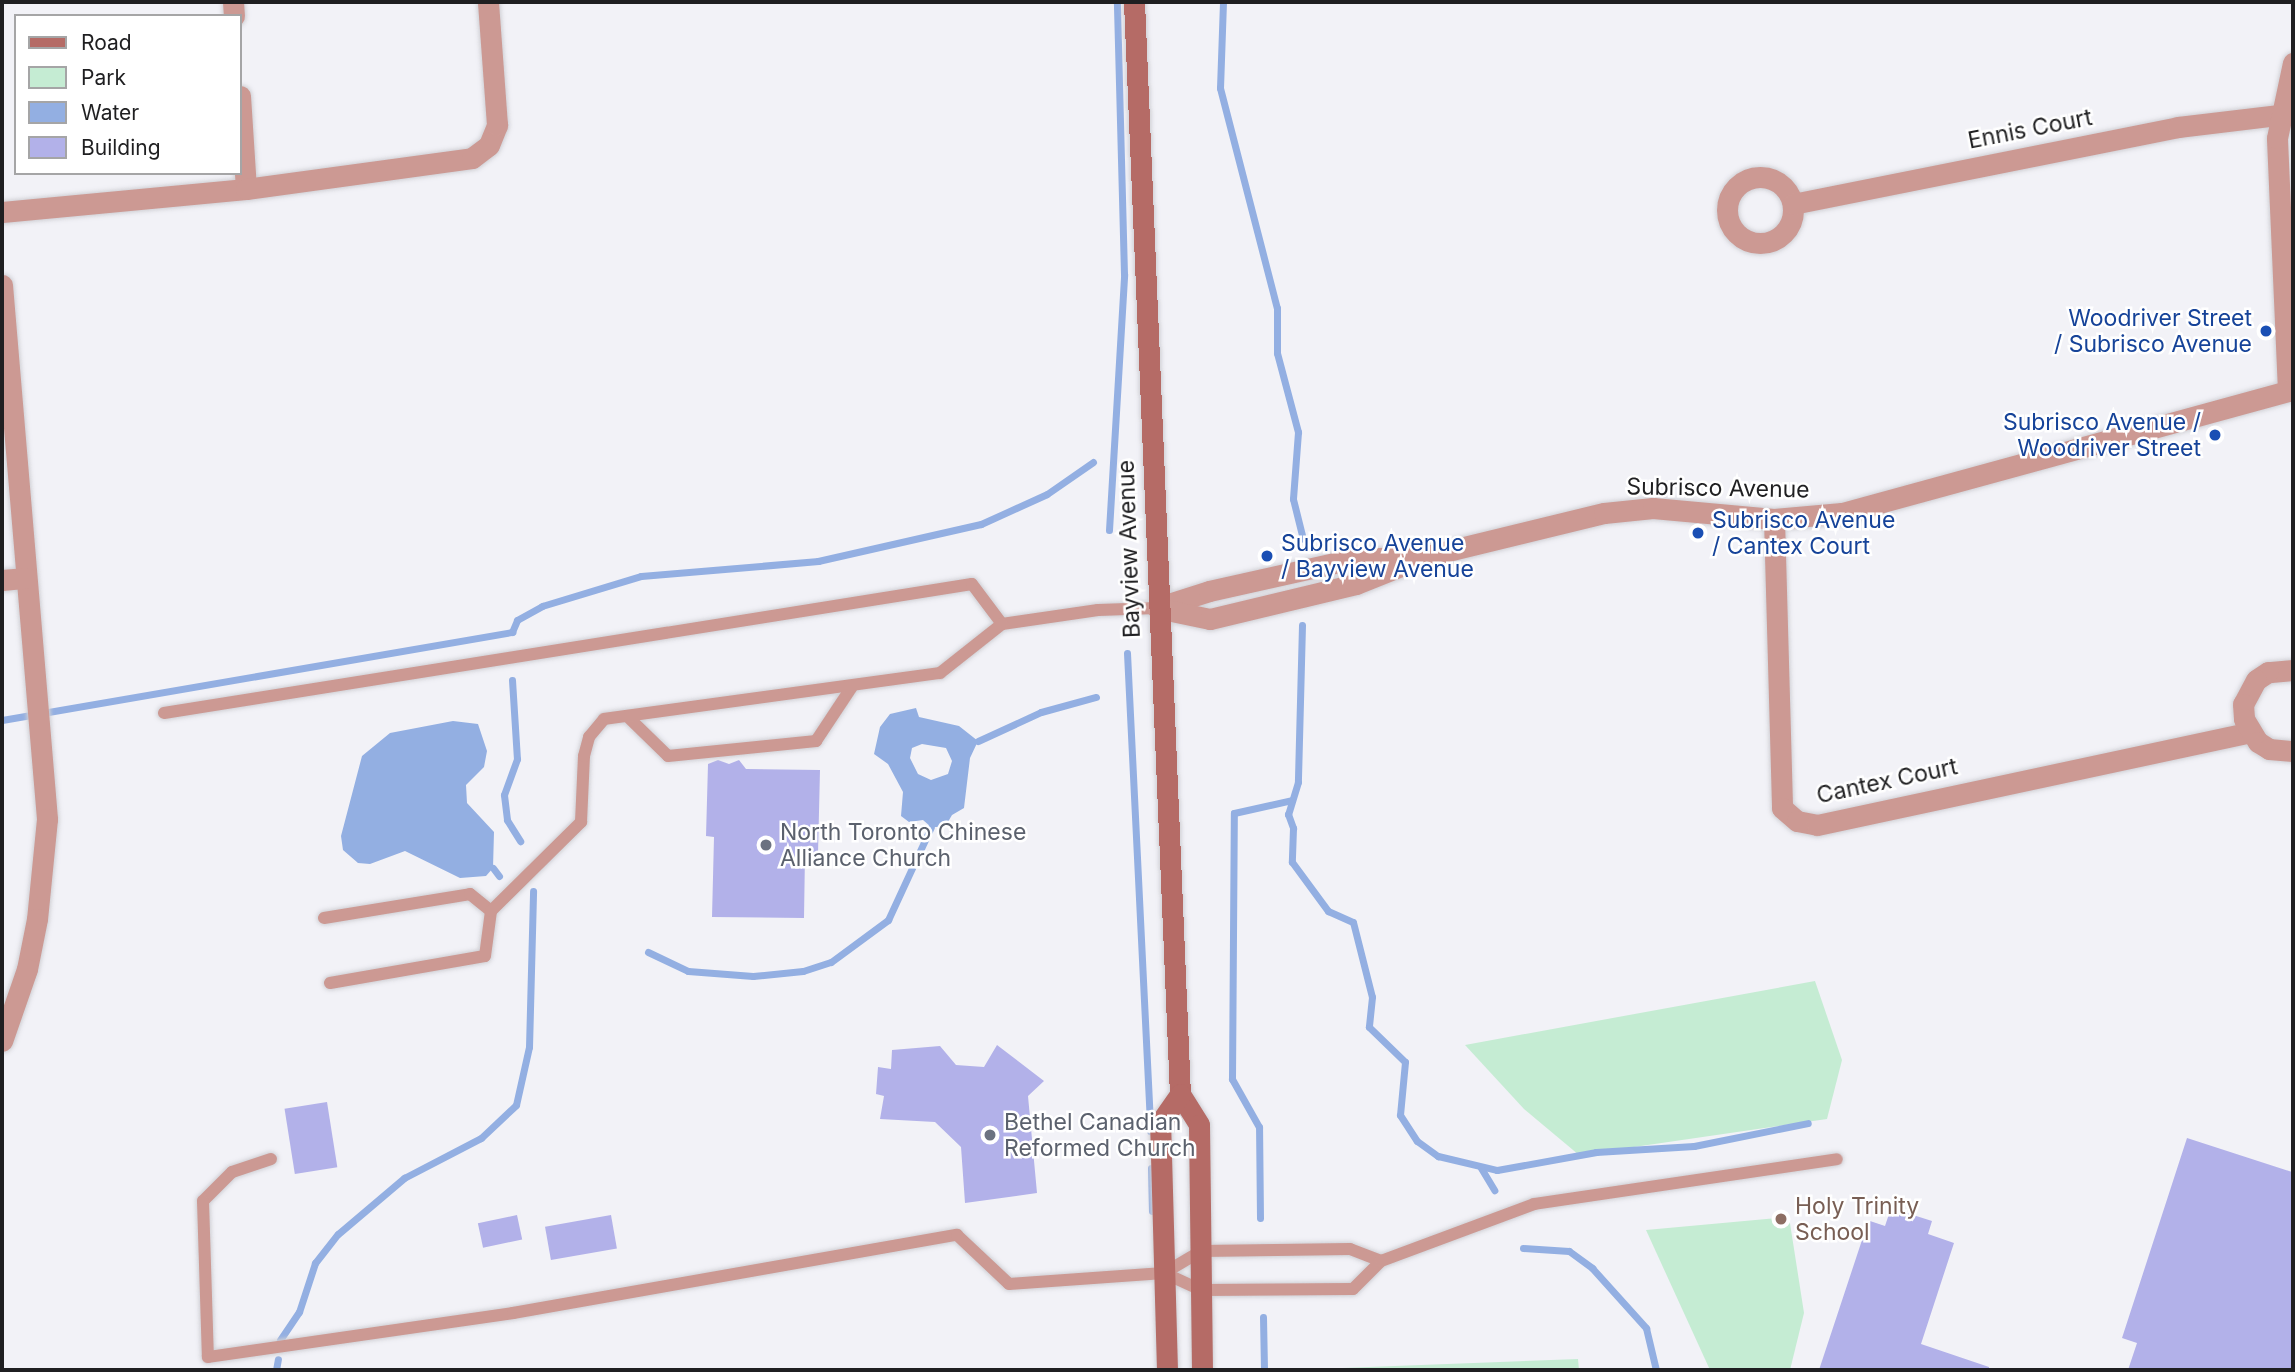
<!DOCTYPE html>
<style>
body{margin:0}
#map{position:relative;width:2295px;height:1372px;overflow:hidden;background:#f2f2f7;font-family:Inter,sans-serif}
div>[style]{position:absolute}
.green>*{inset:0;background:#c5ecd3}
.water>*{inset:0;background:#93afe2}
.stream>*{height:7px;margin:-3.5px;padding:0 3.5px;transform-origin:3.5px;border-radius:3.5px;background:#93afe2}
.building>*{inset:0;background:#b2b1e9;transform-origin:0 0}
.roads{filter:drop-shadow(0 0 2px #d0d0d5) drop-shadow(0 0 2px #d0d0d5)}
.lane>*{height:12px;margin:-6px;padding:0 6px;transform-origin:6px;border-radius:6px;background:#cc9993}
.street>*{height:21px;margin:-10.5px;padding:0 10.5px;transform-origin:10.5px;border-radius:10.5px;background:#cc9993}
.street>.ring{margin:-10.5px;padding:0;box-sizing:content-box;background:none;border:21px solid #cc9993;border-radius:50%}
.secondary>*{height:21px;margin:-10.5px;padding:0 10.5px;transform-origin:10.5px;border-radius:10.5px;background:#b56b66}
.dots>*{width:19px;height:19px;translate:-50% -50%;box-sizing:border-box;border:4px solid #fff;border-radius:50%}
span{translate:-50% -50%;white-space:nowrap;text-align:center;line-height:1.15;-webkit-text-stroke:5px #fff;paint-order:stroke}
.street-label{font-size:23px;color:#1f1f21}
.transit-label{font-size:23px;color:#164399}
.right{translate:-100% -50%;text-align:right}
.left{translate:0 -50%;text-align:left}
.worship-label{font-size:23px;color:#5b616d}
.education-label{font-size:23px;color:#785e54}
.frame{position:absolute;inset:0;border:4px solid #1f1f21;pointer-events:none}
.legend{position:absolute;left:14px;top:14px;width:228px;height:161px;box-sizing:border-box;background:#fff;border:2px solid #a5a5a6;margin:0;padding:9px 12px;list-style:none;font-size:21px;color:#1f1f21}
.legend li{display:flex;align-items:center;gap:14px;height:35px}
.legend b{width:35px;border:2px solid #a5a5a6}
</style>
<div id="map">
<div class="green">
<i style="clip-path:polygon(1815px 981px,1842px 1060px,1827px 1119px,1579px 1155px,1524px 1109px,1465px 1045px)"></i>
<i style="clip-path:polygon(1789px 1217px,1804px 1313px,1790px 1370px,1710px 1370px,1646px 1230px)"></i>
<i style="clip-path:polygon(1578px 1359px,1579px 1370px,1316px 1370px,1316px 1369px)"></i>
</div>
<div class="water">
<i style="clip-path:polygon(evenodd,916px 708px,919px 717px,959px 726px,978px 741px,970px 758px,964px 808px,952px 815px,945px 827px,931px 827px,923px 820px,909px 822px,901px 816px,903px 792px,888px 764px,874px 754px,880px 727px,890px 714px,916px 708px,922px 744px,946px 748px,952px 761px,948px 774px,931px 780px,918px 774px,910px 758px,912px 748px,922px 744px)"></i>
<i style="clip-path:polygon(453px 721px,478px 724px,487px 751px,484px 767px,466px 785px,467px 803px,494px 832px,493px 868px,486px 876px,460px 878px,405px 851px,370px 864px,358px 863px,343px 850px,341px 836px,362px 756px,390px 733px)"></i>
</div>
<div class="stream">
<i style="left:1223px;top:2px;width:86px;rotate:92deg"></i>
<i style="left:1220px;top:88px;width:227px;rotate:75.5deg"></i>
<i style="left:1277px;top:308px;width:45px;rotate:90deg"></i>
<i style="left:1277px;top:353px;width:82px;rotate:75.1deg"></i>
<i style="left:1298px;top:432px;width:67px;rotate:94.3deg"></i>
<i style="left:1293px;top:499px;width:41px;rotate:76deg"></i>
<i style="left:1109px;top:530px;width:256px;rotate:-86.6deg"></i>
<i style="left:1124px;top:274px;width:272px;rotate:-91.5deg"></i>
<i style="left:1302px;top:625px;width:157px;rotate:91.5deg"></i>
<i style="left:1298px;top:782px;width:34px;rotate:107deg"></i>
<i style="left:1288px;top:814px;width:15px;rotate:70deg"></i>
<i style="left:1293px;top:828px;width:34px;rotate:92deg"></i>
<i style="left:1292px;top:862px;width:61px;rotate:53.7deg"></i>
<i style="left:1328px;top:911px;width:27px;rotate:24deg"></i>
<i style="left:1353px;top:922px;width:77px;rotate:75.8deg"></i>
<i style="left:1372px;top:997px;width:30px;rotate:96deg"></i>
<i style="left:1369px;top:1027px;width:50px;rotate:44.2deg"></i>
<i style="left:1405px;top:1062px;width:53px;rotate:95.4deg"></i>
<i style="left:1400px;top:1115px;width:31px;rotate:57deg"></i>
<i style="left:1417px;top:1141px;width:26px;rotate:36deg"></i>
<i style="left:1438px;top:1156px;width:61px;rotate:13.3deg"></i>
<i style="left:1497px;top:1170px;width:101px;rotate:-10.3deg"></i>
<i style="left:1596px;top:1152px;width:98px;rotate:-3.5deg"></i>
<i style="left:1694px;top:1146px;width:116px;rotate:-11.4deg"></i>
<i style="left:1127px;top:653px;width:479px;rotate:87.2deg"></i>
<i style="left:512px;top:680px;width:79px;rotate:86.4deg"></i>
<i style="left:517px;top:759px;width:38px;rotate:110deg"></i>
<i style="left:504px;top:795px;width:25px;rotate:83deg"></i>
<i style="left:507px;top:820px;width:25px;rotate:58deg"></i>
<i style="left:2px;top:720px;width:518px;rotate:-9.79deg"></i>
<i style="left:512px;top:632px;width:13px;rotate:-67deg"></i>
<i style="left:517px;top:620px;width:29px;rotate:-29deg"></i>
<i style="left:542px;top:606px;width:103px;rotate:-16.9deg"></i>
<i style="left:641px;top:576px;width:178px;rotate:-4.8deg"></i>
<i style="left:818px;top:561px;width:167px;rotate:-12.8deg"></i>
<i style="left:981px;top:524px;width:72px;rotate:-24.4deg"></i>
<i style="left:1047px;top:494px;width:56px;rotate:-34.8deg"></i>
<i style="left:978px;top:741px;width:69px;rotate:-24.7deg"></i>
<i style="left:1041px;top:712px;width:57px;rotate:-15.3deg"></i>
<i style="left:493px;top:868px;width:10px;rotate:53deg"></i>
<i style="left:648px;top:952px;width:44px;rotate:25.4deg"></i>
<i style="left:688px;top:971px;width:65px;rotate:4.4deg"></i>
<i style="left:753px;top:976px;width:50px;rotate:-5.7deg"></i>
<i style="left:803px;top:971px;width:29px;rotate:-18deg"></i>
<i style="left:831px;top:962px;width:71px;rotate:-36.4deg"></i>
<i style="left:888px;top:920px;width:102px;rotate:-65.2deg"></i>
<i style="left:1151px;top:1168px;width:43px;rotate:88.7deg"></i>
<i style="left:1481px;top:1168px;width:26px;rotate:59deg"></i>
<i style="left:1260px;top:1218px;width:91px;rotate:-90.6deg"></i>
<i style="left:1259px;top:1127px;width:55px;rotate:-119.4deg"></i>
<i style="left:1232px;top:1079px;width:266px;rotate:-89.6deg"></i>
<i style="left:1234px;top:813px;width:59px;rotate:-12.6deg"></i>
<i style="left:1523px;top:1248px;width:46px;rotate:3.7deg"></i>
<i style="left:1569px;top:1251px;width:29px;rotate:36deg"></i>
<i style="left:1592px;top:1268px;width:81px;rotate:48deg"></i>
<i style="left:1646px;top:1328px;width:43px;rotate:76.6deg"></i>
<i style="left:1263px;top:1317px;width:53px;rotate:88.9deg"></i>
<i style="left:280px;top:1340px;width:34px;rotate:-56deg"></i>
<i style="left:299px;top:1312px;width:52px;rotate:-71.9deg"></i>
<i style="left:315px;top:1263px;width:37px;rotate:-52deg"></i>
<i style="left:338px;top:1234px;width:87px;rotate:-40.3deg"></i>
<i style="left:404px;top:1178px;width:87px;rotate:-27.5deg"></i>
<i style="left:481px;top:1138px;width:48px;rotate:-43.3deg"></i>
<i style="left:516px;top:1105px;width:59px;rotate:-77.4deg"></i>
<i style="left:529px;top:1047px;width:156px;rotate:-88.5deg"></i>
<i style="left:276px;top:1370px;width:11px;rotate:-80deg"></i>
</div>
<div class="building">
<i style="clip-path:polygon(718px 760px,729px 764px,739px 760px,746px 769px,820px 770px,818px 854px,805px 854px,804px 918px,712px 917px,714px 837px,706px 836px,708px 764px)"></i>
<i style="clip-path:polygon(997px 1045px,1044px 1081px,1028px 1096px,1037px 1193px,965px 1203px,961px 1147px,935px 1122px,880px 1119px,884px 1096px,876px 1094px,878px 1067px,891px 1069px,892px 1050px,940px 1046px,956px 1065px,984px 1067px)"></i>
<i style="left:327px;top:1102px;width:66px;height:43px;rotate:81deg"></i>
<i style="clip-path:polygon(2187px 1138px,2292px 1172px,2293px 1370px,2128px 1370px,2137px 1343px,2122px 1338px)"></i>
<i style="clip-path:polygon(1891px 1208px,1932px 1221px,1928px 1234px,1954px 1243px,1921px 1344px,1989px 1367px,1989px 1370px,1819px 1370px,1864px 1234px,1870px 1221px,1885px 1226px)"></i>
<i style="left:517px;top:1215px;width:25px;height:40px;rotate:78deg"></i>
<i style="left:611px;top:1215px;width:34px;height:67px;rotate:80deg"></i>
</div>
<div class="roads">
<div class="lane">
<i style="left:164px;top:713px;width:818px;rotate:-9.07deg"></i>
<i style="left:972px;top:584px;width:50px;rotate:53.1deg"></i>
<i style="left:1002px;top:624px;width:97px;rotate:-8.3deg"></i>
<i style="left:1098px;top:610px;width:59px;rotate:-1.9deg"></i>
<i style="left:627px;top:716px;width:57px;rotate:44.3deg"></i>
<i style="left:668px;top:756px;width:149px;rotate:-5.8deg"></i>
<i style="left:816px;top:741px;width:67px;rotate:-56.5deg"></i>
<i style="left:324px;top:918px;width:148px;rotate:-9.3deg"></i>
<i style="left:470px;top:894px;width:27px;rotate:39deg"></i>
<i style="left:330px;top:983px;width:157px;rotate:-9.9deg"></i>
<i style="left:485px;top:956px;width:45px;rotate:-82.4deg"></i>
<i style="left:491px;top:911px;width:127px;rotate:-44.7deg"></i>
<i style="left:581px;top:822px;width:66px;rotate:-87.4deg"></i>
<i style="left:584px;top:756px;width:20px;rotate:-75deg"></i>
<i style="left:589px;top:737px;width:23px;rotate:-50deg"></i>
<i style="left:604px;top:719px;width:339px;rotate:-7.8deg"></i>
<i style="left:940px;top:673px;width:79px;rotate:-38.3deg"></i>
<i style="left:271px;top:1159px;width:41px;rotate:161.6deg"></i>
<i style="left:232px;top:1172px;width:41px;rotate:135deg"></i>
<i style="left:203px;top:1201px;width:156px;rotate:88.2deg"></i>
<i style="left:208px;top:1357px;width:308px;rotate:-8.2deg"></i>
<i style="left:513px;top:1313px;width:451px;rotate:-10deg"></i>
<i style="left:957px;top:1235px;width:71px;rotate:43.3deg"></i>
<i style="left:1009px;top:1284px;width:155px;rotate:-4.1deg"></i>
<i style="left:1164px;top:1273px;width:43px;rotate:-30.7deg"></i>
<i style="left:1201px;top:1251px;width:149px;rotate:-0.8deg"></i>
<i style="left:1350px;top:1249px;width:33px;rotate:21deg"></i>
<i style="left:1164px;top:1273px;width:41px;rotate:24.7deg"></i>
<i style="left:1201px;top:1290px;width:152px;rotate:-0.4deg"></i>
<i style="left:1353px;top:1289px;width:40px;rotate:-45deg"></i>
<i style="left:1381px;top:1261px;width:163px;rotate:-20.4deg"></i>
<i style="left:1534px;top:1204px;width:306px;rotate:-8.4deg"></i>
</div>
<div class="street">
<i style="left:233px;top:2px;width:14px;rotate:86deg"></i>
<i style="left:240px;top:96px;width:93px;rotate:86.3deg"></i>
<i class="ring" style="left:1727px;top:177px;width:45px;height:45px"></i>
<i style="left:1793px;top:204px;width:393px;rotate:-11.3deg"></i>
<i style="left:2178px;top:127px;width:102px;rotate:-6.8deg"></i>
<i style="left:2px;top:212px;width:245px;rotate:-5.4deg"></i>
<i style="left:246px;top:189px;width:228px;rotate:-7.8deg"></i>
<i style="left:472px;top:158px;width:21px;rotate:-37deg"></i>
<i style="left:489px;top:145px;width:22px;rotate:-68deg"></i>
<i style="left:497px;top:125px;width:123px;rotate:-94.2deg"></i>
<i style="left:2px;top:285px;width:536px;rotate:85.18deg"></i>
<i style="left:47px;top:819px;width:100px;rotate:95.7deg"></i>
<i style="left:37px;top:919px;width:51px;rotate:101.3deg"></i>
<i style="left:27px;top:969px;width:76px;rotate:109.1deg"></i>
<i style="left:2288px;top:391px;width:253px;rotate:-92.5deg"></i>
<i style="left:2277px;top:138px;width:77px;rotate:-78deg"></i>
<i style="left:1774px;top:519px;width:289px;rotate:88.4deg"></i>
<i style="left:1782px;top:808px;width:20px;rotate:41deg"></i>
<i style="left:1797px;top:821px;width:20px;rotate:11deg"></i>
<i style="left:1817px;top:825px;width:442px;rotate:-12.1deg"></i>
<i style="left:2px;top:580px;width:24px;rotate:-5deg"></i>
<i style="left:1159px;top:607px;width:52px;rotate:-17.7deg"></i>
<i style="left:1209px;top:591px;width:147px;rotate:-12.6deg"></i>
<i style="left:1352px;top:559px;width:55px;rotate:-2.1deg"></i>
<i style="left:1157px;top:608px;width:54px;rotate:11.7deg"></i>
<i style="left:1210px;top:619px;width:150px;rotate:-13.5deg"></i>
<i style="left:1356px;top:584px;width:72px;rotate:-21.9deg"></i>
<i style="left:1423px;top:557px;width:186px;rotate:-13.7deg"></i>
<i style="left:1604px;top:513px;width:49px;rotate:-5.8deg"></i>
<i style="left:1653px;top:508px;width:121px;rotate:5.2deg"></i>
<i style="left:1774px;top:519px;width:68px;rotate:-5deg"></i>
<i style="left:1842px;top:513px;width:467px;rotate:-15.3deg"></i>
<i style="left:2293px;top:670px;width:25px;rotate:175deg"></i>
<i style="left:2268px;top:672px;width:14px;rotate:146deg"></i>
<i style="left:2256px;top:680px;width:27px;rotate:118deg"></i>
<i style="left:2243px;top:704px;width:15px;rotate:86deg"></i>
<i style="left:2244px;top:719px;width:27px;rotate:59deg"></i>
<i style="left:2258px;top:742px;width:13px;rotate:32deg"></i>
<i style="left:2269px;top:749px;width:24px;rotate:5deg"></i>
</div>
<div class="secondary">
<i style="left:1134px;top:2px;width:1093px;rotate:87.59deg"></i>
<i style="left:1180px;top:1094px;width:36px;rotate:58deg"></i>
<i style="left:1199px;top:1125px;width:245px;rotate:89.3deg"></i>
<i style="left:1167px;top:1370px;width:247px;rotate:-91.6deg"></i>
<i style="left:1160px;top:1123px;width:35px;rotate:-55deg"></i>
</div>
</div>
<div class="dots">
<i style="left:2266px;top:331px;background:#1a4fb4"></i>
<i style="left:2215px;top:435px;background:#1a4fb4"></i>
<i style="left:1698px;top:533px;background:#1a4fb4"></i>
<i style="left:1267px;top:556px;background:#1a4fb4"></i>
<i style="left:766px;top:845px;background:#6b7280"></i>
<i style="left:990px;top:1135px;background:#6b7280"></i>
<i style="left:1781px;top:1219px;background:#8d6e63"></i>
</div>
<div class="street-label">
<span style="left:2030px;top:129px;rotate:-11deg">Ennis Court</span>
<span style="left:1718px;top:488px;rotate:1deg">Subrisco Avenue</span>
<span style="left:1129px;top:549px;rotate:-92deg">Bayview Avenue</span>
<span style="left:1887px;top:781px;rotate:-12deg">Cantex Court</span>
</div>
<div class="transit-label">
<span class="right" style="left:2252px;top:331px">Woodriver Street<br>/ Subrisco Avenue</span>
<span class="right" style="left:2201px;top:435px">Subrisco Avenue /<br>Woodriver Street</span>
<span class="left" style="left:1712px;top:533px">Subrisco Avenue<br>/ Cantex Court</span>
<span class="left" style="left:1281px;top:556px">Subrisco Avenue<br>/ Bayview Avenue</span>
</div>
<div class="worship-label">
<span class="left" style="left:780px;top:845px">North Toronto Chinese<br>Alliance Church</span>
<span class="left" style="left:1004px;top:1135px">Bethel Canadian<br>Reformed Church</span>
</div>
<div class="education-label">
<span class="left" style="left:1795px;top:1219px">Holy Trinity<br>School</span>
</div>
<div class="frame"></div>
<ul class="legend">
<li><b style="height:9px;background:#b56b66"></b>Road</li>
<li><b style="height:19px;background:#c5ecd3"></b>Park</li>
<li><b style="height:19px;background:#93afe2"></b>Water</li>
<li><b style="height:19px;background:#b2b1e9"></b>Building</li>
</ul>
</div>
